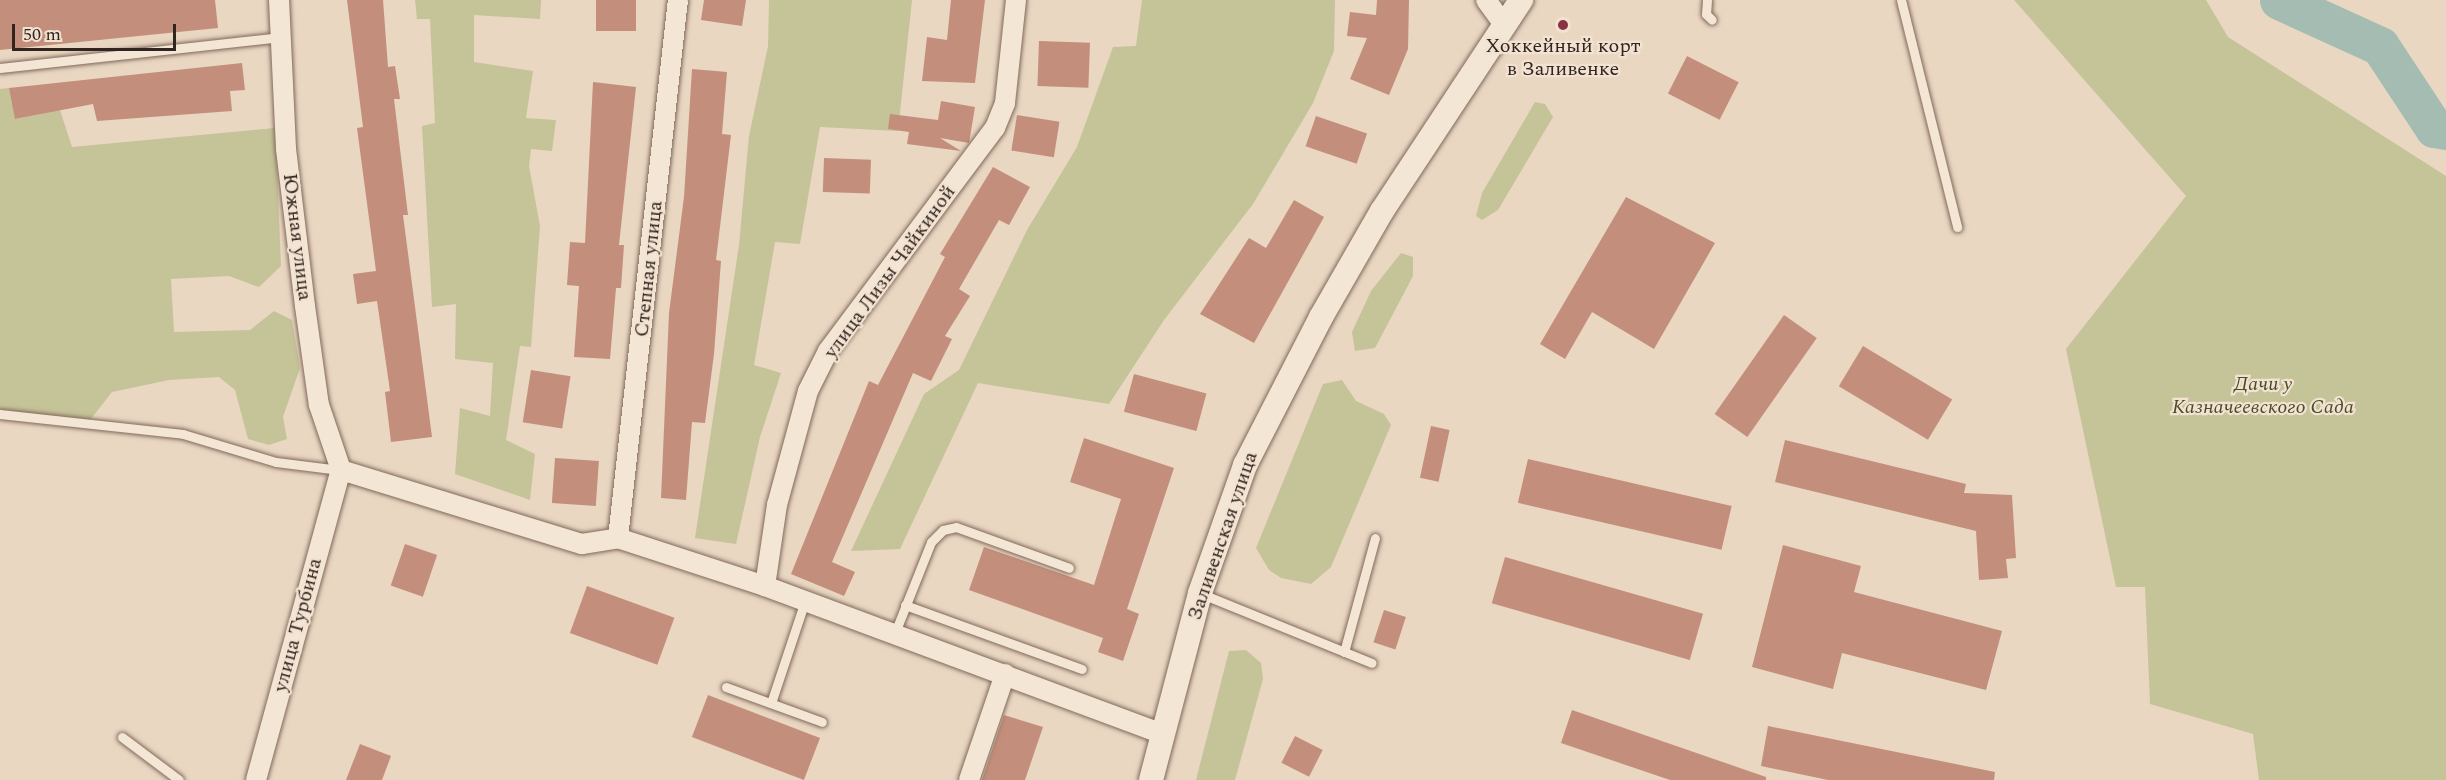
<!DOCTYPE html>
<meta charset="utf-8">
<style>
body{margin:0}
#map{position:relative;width:2446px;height:780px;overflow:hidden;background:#e9d7c2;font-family:Spectral,serif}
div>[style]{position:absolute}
.green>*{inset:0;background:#c5c398}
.river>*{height:39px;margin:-19.5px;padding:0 19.5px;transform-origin:19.5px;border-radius:19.5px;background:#a4bcb1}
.building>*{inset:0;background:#c38e7c;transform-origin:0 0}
.roads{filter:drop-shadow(0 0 2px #81695b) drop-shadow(0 0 2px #81695b)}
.service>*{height:9px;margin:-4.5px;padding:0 4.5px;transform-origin:4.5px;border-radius:4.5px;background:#f4e6d4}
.minor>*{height:20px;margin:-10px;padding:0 10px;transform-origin:10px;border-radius:10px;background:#f4e6d4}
.tertiary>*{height:24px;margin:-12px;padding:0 12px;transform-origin:12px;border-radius:12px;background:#f4e6d4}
.dots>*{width:16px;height:16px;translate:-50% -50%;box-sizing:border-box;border:3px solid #f1e2d1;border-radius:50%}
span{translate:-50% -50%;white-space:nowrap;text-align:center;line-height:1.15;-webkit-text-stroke:4.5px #f1e2d1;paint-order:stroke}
.poi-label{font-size:20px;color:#32241e}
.street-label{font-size:20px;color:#32241e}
.park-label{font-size:20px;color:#494c27;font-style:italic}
.scale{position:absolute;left:12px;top:24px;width:164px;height:27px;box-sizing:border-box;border:3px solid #32241e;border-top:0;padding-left:8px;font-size:18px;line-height:21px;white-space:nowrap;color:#32241e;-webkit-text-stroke:4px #f1e2d1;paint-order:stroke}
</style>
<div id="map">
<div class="green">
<i style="clip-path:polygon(415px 0,541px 0,540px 19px,474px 15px,474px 62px,533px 71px,526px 118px,556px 120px,552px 151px,531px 149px,529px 166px,540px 226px,531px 347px,520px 346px,506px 440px,535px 454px,530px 500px,455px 474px,460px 408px,490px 416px,493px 363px,455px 359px,456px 304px,432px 307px,422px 126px,435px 123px,430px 19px,417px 19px)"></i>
<i style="clip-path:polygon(769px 0,912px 0,898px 131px,820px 127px,800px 244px,775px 242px,754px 365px,781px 373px,760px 437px,736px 544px,695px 538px,739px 245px,749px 136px,768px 46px)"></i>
<i style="clip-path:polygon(1142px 0,1335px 0,1334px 51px,1313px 103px,1253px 204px,1164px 320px,1109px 404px,978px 383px,900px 549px,851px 551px,924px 394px,959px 370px,1027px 230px,1077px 147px,1113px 47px,1136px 46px)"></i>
<i style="clip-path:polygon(2014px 0,2206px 0,2228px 37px,2446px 176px,2446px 780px,2259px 780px,2253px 734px,2150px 704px,2145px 587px,2116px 587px,2066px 349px,2186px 196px)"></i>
<i style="clip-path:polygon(9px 88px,16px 119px,60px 110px,72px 147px,285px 127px,276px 145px,281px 266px,259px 287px,229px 276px,171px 279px,174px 332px,250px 330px,274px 311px,292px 320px,300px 368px,283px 417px,287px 439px,269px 445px,248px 439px,235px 390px,219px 377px,169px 380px,112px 392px,87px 424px,0 414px,0 89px)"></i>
<i style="clip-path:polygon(1535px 102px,1545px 104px,1553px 117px,1498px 210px,1482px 220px,1476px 216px,1482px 193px)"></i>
<i style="clip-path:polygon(1401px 253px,1413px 257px,1413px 276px,1375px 348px,1355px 351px,1352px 332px,1371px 291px)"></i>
<i style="clip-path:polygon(1342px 380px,1356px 401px,1384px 414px,1391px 425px,1331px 567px,1311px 584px,1281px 578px,1269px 570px,1256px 548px,1323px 384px)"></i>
<i style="clip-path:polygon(1246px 650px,1261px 663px,1263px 679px,1235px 780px,1196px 780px,1229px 651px)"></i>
</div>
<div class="river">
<i style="left:2279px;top:0;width:111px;rotate:24.5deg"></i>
<i style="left:2380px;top:46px;width:98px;rotate:56.6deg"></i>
<i style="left:2434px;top:128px;width:12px;rotate:9deg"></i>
</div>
<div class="building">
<i style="clip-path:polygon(0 0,215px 0,218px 28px,0 50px)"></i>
<i style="clip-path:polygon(347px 0,383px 0,388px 67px,395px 66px,400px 99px,394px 99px,408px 215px,403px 215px,432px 437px,391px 442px,385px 392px,390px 391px,377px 301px,357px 304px,353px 274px,376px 271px,357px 128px,363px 127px)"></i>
<i style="left:596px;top:0;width:40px;height:31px"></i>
<i style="clip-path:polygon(704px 0,746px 0,742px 26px,701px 20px)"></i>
<i style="clip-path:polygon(951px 0,985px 0,975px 83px,922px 81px,927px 37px,947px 40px)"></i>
<i style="clip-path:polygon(1377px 0,1409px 0,1408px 49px,1389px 95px,1350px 79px,1367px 38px,1347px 36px,1350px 12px,1376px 15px)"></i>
<i style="left:1039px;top:41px;width:51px;height:45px;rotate:2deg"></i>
<i style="left:1687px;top:56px;width:58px;height:42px;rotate:27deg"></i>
<i style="clip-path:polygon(242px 63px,245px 90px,230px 91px,232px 111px,97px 121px,93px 104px,15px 119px,9px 88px)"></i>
<i style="clip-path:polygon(692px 69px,727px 72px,722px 134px,731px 135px,716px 260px,721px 261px,714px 354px,705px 423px,692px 422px,686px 500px,661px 498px,669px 313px,684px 197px)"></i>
<i style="clip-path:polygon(593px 82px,636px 87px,619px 245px,624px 245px,621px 288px,616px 288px,610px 359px,574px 357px,579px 286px,567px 285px,570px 242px,585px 243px)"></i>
<i style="clip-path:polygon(941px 101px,975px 107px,969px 143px,940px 138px,961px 151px,907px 144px,909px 132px,888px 129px,890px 114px,938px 120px)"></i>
<i style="left:1017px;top:115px;width:43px;height:36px;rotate:9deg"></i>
<i style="left:1316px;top:116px;width:54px;height:32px;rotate:19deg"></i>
<i style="left:824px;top:158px;width:47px;height:34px;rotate:2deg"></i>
<i style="clip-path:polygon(993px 167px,1030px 187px,1009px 225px,999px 220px,959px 289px,970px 296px,945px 336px,952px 339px,931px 381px,913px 373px,832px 562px,855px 572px,844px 596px,791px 574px,869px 381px,878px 385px,945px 257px,940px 254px)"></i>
<i style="clip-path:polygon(1626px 197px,1715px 243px,1654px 349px,1592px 312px,1565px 359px,1540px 344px)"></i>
<i style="clip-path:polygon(1294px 200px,1324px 217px,1254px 343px,1200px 314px,1249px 238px,1266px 248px)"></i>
<i style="left:1784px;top:315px;width:40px;height:121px;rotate:35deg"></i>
<i style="left:1863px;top:346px;width:104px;height:47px;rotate:31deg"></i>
<i style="left:531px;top:370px;width:40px;height:53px;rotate:9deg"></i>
<i style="left:1134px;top:374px;width:75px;height:39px;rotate:15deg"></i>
<i style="left:1431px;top:426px;width:19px;height:53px;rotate:12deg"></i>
<i style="clip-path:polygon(1084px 438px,1174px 468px,1127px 609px,1139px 614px,1123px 661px,1098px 652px,1103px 638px,969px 590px,984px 547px,1094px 585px,1121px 499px,1070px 482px)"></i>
<i style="clip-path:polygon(1785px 440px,1966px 484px,1964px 493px,2012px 495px,2016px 558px,2006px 559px,2008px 578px,1979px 580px,1976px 531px,1775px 482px)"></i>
<i style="left:555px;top:458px;width:44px;height:45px;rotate:4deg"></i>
<i style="left:1528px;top:459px;width:209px;height:45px;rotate:13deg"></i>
<i style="left:405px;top:544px;width:34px;height:44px;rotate:19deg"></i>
<i style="clip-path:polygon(1783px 545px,1861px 566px,1854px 592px,2002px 631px,1986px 690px,1842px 653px,1833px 689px,1752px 667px)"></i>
<i style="left:1505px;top:557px;width:206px;height:48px;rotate:16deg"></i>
<i style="left:587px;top:586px;width:93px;height:50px;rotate:20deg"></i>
<i style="left:1384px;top:610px;width:23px;height:34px;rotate:18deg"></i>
<i style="left:708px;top:695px;width:120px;height:45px;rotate:21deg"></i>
<i style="clip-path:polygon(1572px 710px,1766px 777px,1766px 780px,1670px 780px,1561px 743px)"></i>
<i style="clip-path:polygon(1004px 715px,1043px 727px,1025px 780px,982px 780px)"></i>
<i style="clip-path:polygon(1768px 726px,1995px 772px,1994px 780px,1828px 780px,1761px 766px)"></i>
<i style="left:1295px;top:736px;width:31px;height:30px;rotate:27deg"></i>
<i style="clip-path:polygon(360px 744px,391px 756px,382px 780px,346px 780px)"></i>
</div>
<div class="roads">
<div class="service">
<i style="left:1707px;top:0;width:14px;rotate:94deg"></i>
<i style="left:1706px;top:14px;width:8px;rotate:45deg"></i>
<i style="left:1901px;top:0;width:234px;rotate:76.1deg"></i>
<i style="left:0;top:68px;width:283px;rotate:-6.3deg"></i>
<i style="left:0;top:414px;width:184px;rotate:6.2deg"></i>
<i style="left:183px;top:434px;width:97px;rotate:16.8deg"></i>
<i style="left:276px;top:462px;width:64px;rotate:7.1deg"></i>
<i style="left:1202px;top:594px;width:183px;rotate:22.1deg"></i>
<i style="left:905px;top:605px;width:188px;rotate:19.9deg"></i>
<i style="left:894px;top:635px;width:100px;rotate:-68.3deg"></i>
<i style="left:931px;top:542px;width:17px;rotate:-45deg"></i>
<i style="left:943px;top:530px;width:13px;rotate:-13deg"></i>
<i style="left:956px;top:527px;width:120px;rotate:19.9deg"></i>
<i style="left:1344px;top:652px;width:118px;rotate:-74.8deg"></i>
<i style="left:726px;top:687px;width:102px;rotate:20deg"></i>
<i style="left:771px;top:703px;width:108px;rotate:-71.6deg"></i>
<i style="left:122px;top:737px;width:71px;rotate:37deg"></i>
</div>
<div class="minor">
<i style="left:279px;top:0;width:149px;rotate:87.3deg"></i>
<i style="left:286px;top:149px;width:158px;rotate:83.1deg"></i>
<i style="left:305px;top:306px;width:100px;rotate:82deg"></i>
<i style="left:319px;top:405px;width:69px;rotate:71.3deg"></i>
<i style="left:1486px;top:0;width:32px;rotate:54deg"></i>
<i style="left:341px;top:470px;width:252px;rotate:17.1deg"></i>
<i style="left:582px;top:544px;width:36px;rotate:-9deg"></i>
<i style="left:618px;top:538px;width:155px;rotate:18.1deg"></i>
<i style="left:765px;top:586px;width:424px;rotate:20.4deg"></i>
<i style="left:618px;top:538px;width:541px;rotate:-83.64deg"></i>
<i style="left:765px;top:586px;width:82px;rotate:-81.6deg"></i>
<i style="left:777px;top:505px;width:118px;rotate:-74.8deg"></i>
<i style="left:808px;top:391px;width:45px;rotate:-63.4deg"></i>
<i style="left:828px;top:351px;width:279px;rotate:-53.2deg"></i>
<i style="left:995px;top:128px;width:27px;rotate:-68deg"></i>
<i style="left:1005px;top:103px;width:104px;rotate:-83.9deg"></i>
<i style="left:256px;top:780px;width:321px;rotate:-74.7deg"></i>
<i style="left:969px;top:780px;width:112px;rotate:-71.2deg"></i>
</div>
<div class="tertiary">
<i style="left:1151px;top:780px;width:193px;rotate:-75.3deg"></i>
<i style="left:1200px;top:593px;width:136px;rotate:-70.6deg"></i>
<i style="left:1245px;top:465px;width:166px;rotate:-62.8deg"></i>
<i style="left:1321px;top:317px;width:122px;rotate:-60.1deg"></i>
<i style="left:1382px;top:211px;width:253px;rotate:-56.6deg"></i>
</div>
</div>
<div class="dots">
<i style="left:1563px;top:25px;background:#893241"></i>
</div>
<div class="poi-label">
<span style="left:1563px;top:58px">Хоккейный корт<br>в Заливенке</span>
</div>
<div class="street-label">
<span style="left:297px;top:237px;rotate:83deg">Южная улица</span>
<span style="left:649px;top:269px;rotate:-84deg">Степная улица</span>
<span style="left:890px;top:272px;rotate:-54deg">улица Лизы Чайкиной</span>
<span style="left:1223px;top:536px;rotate:-71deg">Заливенская улица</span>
<span style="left:298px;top:625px;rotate:-75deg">улица Турбина</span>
</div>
<div class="park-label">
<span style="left:2263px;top:396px">Дачи у<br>Казначеевского Сада</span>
</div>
<div class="scale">50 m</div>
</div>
